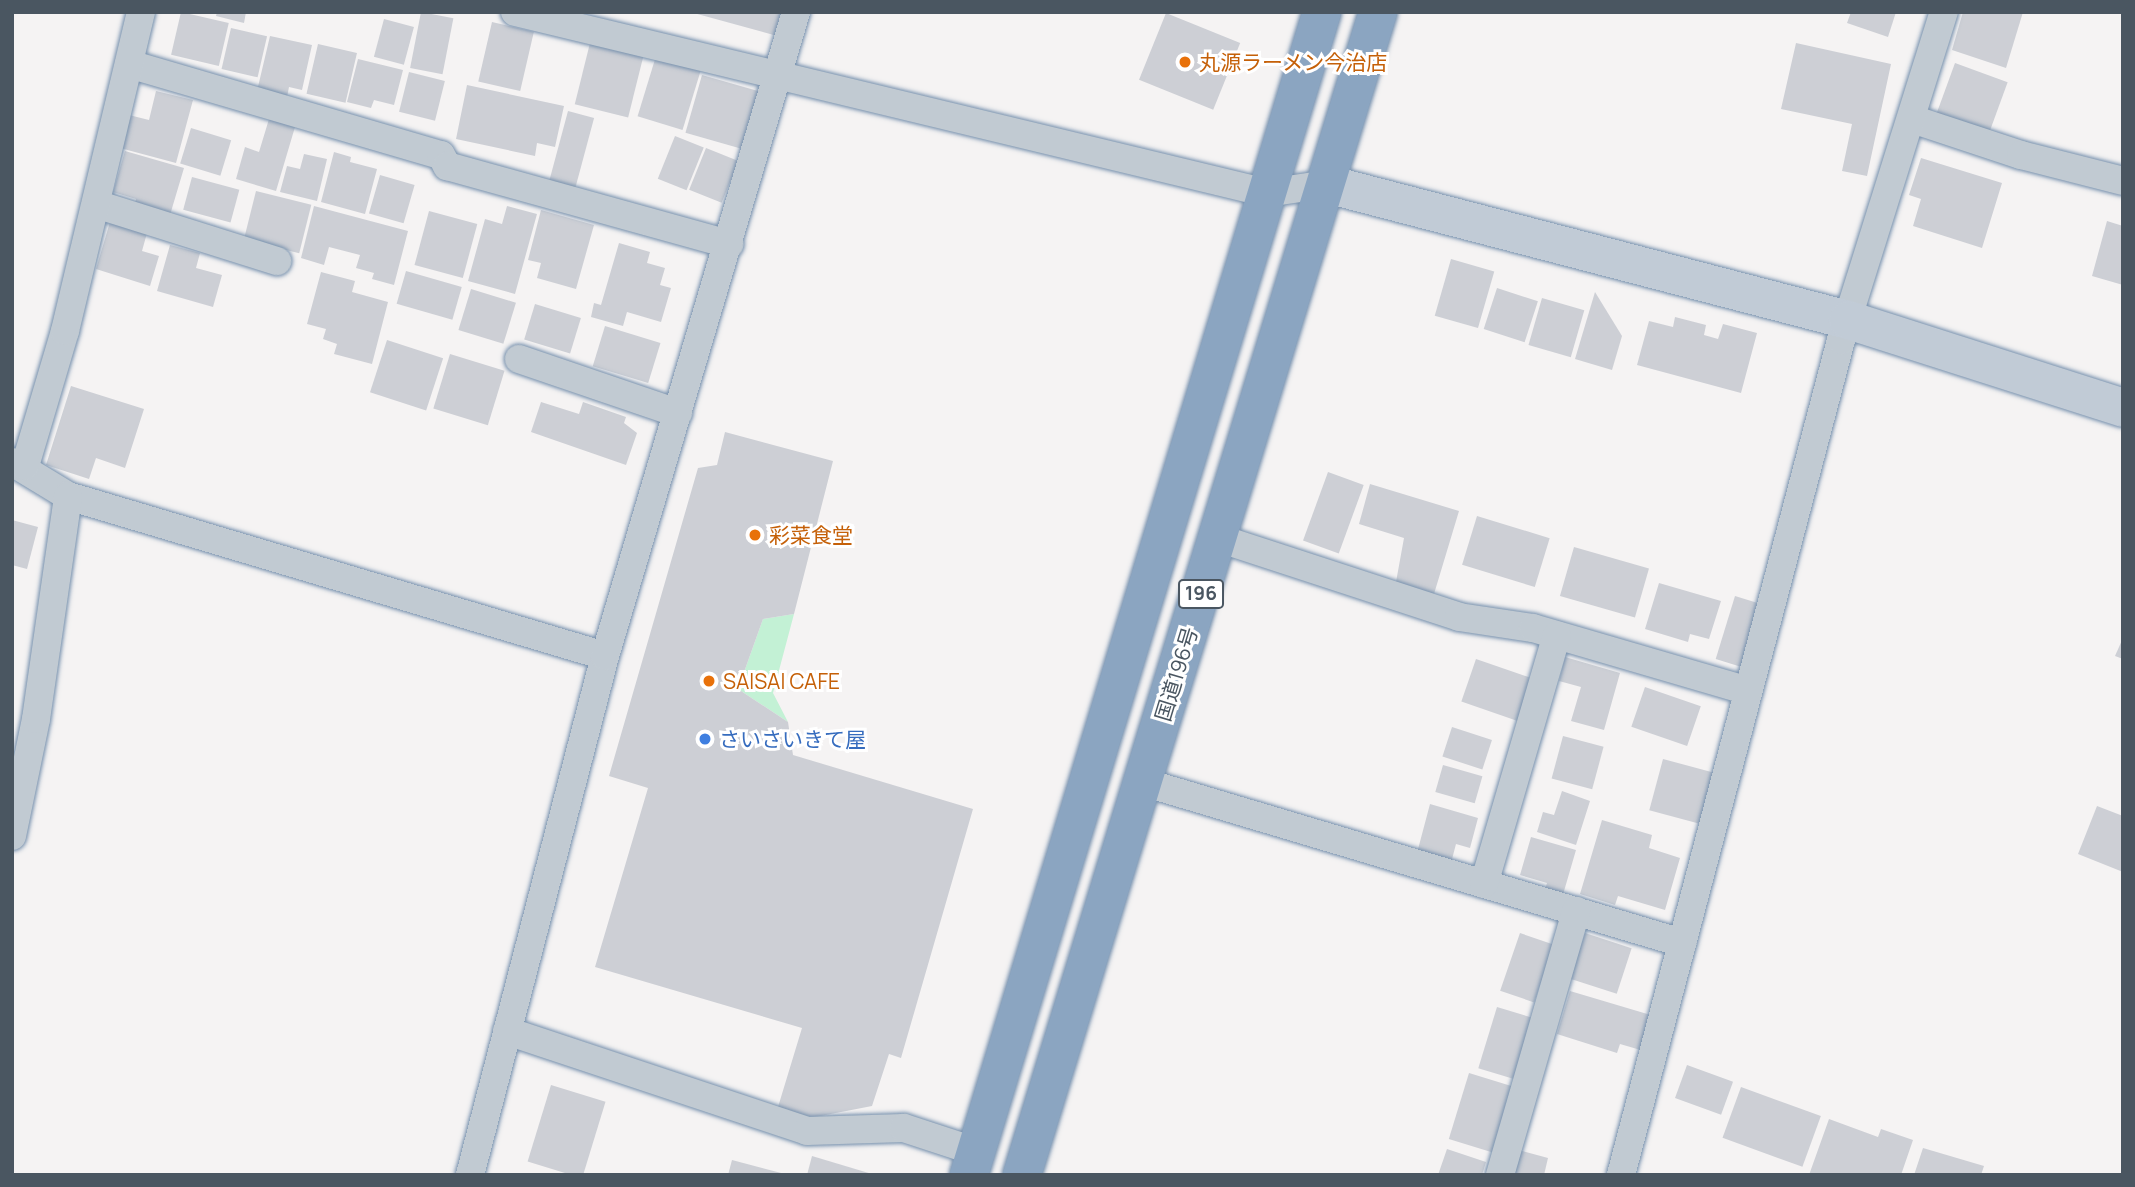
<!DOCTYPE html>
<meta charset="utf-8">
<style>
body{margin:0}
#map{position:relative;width:2135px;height:1187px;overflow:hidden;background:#f5f3f3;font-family:Manrope,"Noto Sans JP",sans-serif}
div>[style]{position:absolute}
.green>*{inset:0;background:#c3f1d5}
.building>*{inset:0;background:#cdcfd5;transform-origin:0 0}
.roads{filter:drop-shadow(0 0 2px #7690ad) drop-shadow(0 0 2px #7690ad)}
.street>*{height:28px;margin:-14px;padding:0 14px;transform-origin:14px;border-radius:14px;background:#c1cad2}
.secondary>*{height:38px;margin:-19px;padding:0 19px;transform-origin:19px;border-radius:19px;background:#c1cbd6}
.highway>*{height:38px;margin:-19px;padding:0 19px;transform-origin:19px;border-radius:19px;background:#8ba5c1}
.dots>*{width:19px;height:19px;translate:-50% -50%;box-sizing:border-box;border:4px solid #fff;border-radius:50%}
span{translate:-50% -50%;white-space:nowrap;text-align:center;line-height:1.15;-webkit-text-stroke:6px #fff;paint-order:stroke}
.shield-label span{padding:2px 5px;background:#fff;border:2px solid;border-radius:5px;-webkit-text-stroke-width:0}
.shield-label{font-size:19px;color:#4a5661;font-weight:700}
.food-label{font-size:21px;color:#c56008}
.left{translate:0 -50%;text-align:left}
.street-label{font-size:21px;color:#4a5661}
.shop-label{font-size:21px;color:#366cbe}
.frame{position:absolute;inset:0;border:14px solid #4a5661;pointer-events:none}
</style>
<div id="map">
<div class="green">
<i style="clip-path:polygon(794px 614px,773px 693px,788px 722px,738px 689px,763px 619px)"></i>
</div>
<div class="building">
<i style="left:181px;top:12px;width:49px;height:44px;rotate:13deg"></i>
<i style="clip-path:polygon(217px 12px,246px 12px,244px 23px,216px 16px)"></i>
<i style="left:421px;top:12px;width:33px;height:57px;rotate:11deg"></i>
<i style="clip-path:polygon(690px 12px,787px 12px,781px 37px)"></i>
<i style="clip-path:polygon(1851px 12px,1896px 12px,1888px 37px,1847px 23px)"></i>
<i style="clip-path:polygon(1963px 12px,2023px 12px,2006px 68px,1952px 50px)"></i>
<i style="left:1166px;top:13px;width:80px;height:72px;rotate:22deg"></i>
<i style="left:384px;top:19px;width:31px;height:39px;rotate:15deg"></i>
<i style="left:492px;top:22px;width:43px;height:61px;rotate:13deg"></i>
<i style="left:231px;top:28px;width:37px;height:42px;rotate:13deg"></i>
<i style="clip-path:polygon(270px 36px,312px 45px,302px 90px,289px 87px,287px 97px,257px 91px)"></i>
<i style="left:590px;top:43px;width:55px;height:63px;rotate:14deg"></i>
<i style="clip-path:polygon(1796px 43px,1891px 64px,1867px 176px,1842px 171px,1852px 124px,1781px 109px)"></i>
<i style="left:318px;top:44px;width:40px;height:51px;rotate:13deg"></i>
<i style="left:656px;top:56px;width:47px;height:63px;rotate:17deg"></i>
<i style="clip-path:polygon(358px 59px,403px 70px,394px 105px,374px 100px,371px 108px,347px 102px)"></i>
<i style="left:1955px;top:63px;width:56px;height:56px;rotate:20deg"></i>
<i style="left:409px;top:72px;width:37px;height:41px;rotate:14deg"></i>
<i style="left:702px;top:75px;width:61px;height:60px;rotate:16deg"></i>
<i style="clip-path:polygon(467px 85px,564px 106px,555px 147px,537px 143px,535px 156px,456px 139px)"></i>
<i style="clip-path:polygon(156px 91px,193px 100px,176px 163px,120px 148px,129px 115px,149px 120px)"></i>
<i style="left:568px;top:111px;width:27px;height:72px;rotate:15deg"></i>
<i style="clip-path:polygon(269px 119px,295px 127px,276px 191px,236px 179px,245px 147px,259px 152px)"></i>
<i style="left:191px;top:128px;width:42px;height:37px;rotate:17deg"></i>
<i style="left:675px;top:136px;width:31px;height:46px;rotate:22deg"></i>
<i style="left:706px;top:148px;width:35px;height:45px;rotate:22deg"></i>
<i style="clip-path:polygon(125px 151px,184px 168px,170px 215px,135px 204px,136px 199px,113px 192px)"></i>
<i style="clip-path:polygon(334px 152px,351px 157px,350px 162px,377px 169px,365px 214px,321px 202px)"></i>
<i style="clip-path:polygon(304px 154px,327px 159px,317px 201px,280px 192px,287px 166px,300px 169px)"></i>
<i style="clip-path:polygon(1921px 158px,2002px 183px,1982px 248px,1913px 226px,1921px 199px,1909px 195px)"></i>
<i style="left:380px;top:175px;width:36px;height:40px;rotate:16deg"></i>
<i style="left:192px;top:177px;width:49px;height:34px;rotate:15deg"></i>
<i style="left:256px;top:191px;width:57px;height:50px;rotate:14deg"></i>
<i style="clip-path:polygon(314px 206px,408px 231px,394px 285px,372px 279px,374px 273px,356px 268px,360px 255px,329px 247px,324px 265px,301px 258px)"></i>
<i style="clip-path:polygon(507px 206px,537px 214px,515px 294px,468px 281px,485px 219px,502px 224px)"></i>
<i style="clip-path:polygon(541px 210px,594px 225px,576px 289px,537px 278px,541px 263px,528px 260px)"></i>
<i style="left:429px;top:211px;width:50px;height:56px;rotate:15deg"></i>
<i style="clip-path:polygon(2107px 221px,2123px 226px,2123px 285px,2092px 276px)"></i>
<i style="clip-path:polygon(110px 222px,147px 233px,142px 251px,159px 256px,150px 286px,96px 269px)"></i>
<i style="clip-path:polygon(619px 243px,650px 252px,647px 263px,665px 268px,660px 285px,671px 288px,661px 322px,627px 312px,623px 326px,591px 317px,594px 303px,601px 305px)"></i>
<i style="clip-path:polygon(170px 245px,200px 253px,196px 268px,222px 275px,213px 307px,157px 291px)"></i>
<i style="left:1451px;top:259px;width:45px;height:59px;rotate:16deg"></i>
<i style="left:406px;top:271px;width:58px;height:34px;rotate:16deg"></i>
<i style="clip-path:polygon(321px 272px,355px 281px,352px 292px,388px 302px,372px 364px,334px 354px,337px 344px,323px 339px,326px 329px,307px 324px)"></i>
<i style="left:1497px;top:288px;width:43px;height:43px;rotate:18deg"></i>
<i style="left:471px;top:289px;width:47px;height:43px;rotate:17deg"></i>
<i style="clip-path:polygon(1595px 292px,1622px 336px,1612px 370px,1575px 359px)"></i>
<i style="left:1542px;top:298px;width:44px;height:49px;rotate:16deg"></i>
<i style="left:535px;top:304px;width:48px;height:37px;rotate:17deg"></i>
<i style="clip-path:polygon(1675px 317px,1706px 325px,1704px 335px,1718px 339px,1723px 324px,1757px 333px,1741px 393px,1637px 365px,1649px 321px,1673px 327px)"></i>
<i style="left:605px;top:326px;width:58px;height:42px;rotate:17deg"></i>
<i style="left:387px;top:340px;width:59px;height:55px;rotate:18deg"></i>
<i style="left:450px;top:354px;width:57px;height:57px;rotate:17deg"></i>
<i style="clip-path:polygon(71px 386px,144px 409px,125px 468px,96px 458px,89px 479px,46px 465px)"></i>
<i style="clip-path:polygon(541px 402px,579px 414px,583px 402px,626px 417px,624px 423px,637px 433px,626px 465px,531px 432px)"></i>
<i style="clip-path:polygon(725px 432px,833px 461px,794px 614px,763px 619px,738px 689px,788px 722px,793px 755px,973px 809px,901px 1058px,889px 1054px,872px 1106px,810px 1118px,778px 1107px,802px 1028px,595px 967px,648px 788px,609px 776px,698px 468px,717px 465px)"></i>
<i style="left:1328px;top:472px;width:38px;height:73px;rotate:20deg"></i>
<i style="clip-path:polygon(1370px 484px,1459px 511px,1434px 594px,1396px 582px,1404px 538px,1359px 524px)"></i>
<i style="left:1477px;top:516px;width:76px;height:51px;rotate:17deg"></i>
<i style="clip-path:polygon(12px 520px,38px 527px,27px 569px,12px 565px)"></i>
<i style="left:1574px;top:547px;width:78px;height:51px;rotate:16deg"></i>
<i style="clip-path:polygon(1659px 583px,1721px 601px,1709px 639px,1690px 634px,1688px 642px,1645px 629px)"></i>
<i style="left:1735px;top:596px;width:27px;height:66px;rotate:17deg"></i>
<i style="clip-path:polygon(2123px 638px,2123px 659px,2115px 656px)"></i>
<i style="clip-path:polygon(1565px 657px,1620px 673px,1604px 730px,1571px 721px,1581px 687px,1559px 681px)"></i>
<i style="left:1476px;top:659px;width:61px;height:45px;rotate:19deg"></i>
<i style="left:1645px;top:687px;width:59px;height:42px;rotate:19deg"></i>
<i style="left:1452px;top:727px;width:42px;height:31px;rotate:18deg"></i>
<i style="left:1563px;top:736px;width:42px;height:44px;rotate:15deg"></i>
<i style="left:1663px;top:759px;width:53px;height:53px;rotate:15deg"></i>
<i style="left:1443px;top:765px;width:41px;height:28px;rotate:16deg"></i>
<i style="clip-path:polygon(1562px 791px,1590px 801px,1576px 845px,1537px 832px,1543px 812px,1554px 815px)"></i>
<i style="clip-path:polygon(1430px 804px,1478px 818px,1470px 848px,1456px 844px,1451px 863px,1417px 853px)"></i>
<i style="clip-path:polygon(2097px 806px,2123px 816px,2123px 872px,2078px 854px)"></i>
<i style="clip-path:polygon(1602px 820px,1652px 835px,1649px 848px,1680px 858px,1665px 910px,1618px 896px,1615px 905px,1580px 894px)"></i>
<i style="clip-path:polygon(1531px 837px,1576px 850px,1562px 898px,1544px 893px,1547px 883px,1520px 875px)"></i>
<i style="left:1520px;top:933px;width:36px;height:61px;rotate:19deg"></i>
<i style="left:1585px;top:933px;width:49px;height:48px;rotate:18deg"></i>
<i style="clip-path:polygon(1570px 991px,1654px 1016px,1644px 1051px,1620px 1044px,1617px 1053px,1557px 1034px)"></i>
<i style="left:1497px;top:1007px;width:39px;height:64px;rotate:17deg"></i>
<i style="left:1687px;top:1065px;width:49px;height:35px;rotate:20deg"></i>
<i style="left:1469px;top:1073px;width:45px;height:69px;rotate:17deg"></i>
<i style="left:551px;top:1085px;width:57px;height:80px;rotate:17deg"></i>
<i style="left:1741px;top:1087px;width:85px;height:54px;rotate:20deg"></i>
<i style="clip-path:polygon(1829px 1119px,1878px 1137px,1881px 1129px,1913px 1140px,1901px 1175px,1809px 1175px)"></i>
<i style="clip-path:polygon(1923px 1148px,1984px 1166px,1981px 1175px,1914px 1175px)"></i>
<i style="clip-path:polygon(1447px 1149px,1486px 1162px,1482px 1175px,1438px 1175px)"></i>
<i style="clip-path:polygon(1515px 1149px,1548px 1158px,1544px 1175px,1508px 1175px)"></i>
<i style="clip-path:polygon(812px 1156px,872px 1174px,872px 1175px,807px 1175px)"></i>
<i style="clip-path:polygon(732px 1160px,785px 1174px,785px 1175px,728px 1175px)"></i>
</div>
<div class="roads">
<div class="street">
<i style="left:515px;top:12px;width:773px;rotate:13.53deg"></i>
<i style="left:1267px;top:193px;width:61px;rotate:-8.5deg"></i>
<i style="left:129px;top:64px;width:325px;rotate:16.3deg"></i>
<i style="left:441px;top:155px;width:13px;rotate:61deg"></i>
<i style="left:447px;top:166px;width:293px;rotate:15.5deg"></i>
<i style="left:1912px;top:119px;width:115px;rotate:18.3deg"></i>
<i style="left:2021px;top:155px;width:105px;rotate:14.3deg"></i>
<i style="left:96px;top:204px;width:190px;rotate:17.5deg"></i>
<i style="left:519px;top:359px;width:168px;rotate:18.8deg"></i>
<i style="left:12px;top:462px;width:66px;rotate:31.3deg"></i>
<i style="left:68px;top:496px;width:560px;rotate:16.59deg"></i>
<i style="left:25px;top:466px;width:141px;rotate:-73.5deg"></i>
<i style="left:65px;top:331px;width:328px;rotate:-76.6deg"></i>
<i style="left:1218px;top:538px;width:254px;rotate:18.1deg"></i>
<i style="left:1459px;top:617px;width:75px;rotate:8.5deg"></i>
<i style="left:1533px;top:628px;width:224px;rotate:16.3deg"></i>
<i style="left:1143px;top:782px;width:563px;rotate:16.63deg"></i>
<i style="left:12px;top:836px;width:119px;rotate:-78.4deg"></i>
<i style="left:36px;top:719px;width:225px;rotate:-81.8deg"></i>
<i style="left:1484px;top:884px;width:259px;rotate:-73.7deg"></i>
<i style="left:507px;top:1031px;width:316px;rotate:18.4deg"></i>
<i style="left:807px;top:1131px;width:97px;rotate:-1.8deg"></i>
<i style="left:904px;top:1128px;width:77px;rotate:18.2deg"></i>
<i style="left:470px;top:1175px;width:536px;rotate:-75.42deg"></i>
<i style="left:605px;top:656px;width:672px;rotate:-73.48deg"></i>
<i style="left:1500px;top:1175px;width:275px;rotate:-73.9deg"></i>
<i style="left:1621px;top:1175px;width:863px;rotate:-75.24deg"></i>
<i style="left:1841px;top:340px;width:344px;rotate:-72.6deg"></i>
</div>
<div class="secondary">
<i style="left:1327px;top:184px;width:538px;rotate:14.63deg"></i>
<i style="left:1848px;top:320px;width:289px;rotate:17.7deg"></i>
</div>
<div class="highway">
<i style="left:969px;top:1175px;width:1215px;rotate:-73.12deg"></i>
<i style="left:1022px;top:1175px;width:1216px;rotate:-72.98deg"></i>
</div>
</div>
<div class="dots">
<i style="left:1185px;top:62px;background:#e8710a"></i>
<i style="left:755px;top:535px;background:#e8710a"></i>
<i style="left:709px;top:681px;background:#e8710a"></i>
<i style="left:705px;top:739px;background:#3f7fe0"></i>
</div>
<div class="shield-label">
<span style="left:1201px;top:594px">196</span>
</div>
<div class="food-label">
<span class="left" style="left:1199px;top:62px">丸源ラーメン今治店</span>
<span class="left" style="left:769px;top:535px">彩菜食堂</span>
<span class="left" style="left:723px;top:681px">SAISAI CAFE</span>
</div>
<div class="street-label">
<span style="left:1176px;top:674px;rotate:-73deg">国道196号</span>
</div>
<div class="shop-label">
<span class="left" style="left:719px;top:739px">さいさいきて屋</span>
</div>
<div class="frame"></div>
</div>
